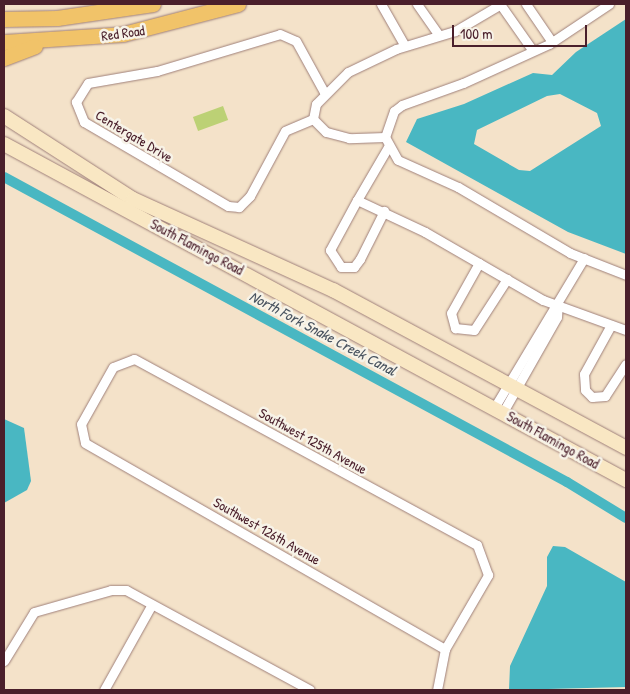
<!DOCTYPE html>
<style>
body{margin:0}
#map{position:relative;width:630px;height:694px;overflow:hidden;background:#f4e2c9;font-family:"Patrick Hand",sans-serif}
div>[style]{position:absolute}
.green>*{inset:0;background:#bcd175;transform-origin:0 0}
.water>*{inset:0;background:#49b7c2}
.canal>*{height:10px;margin:-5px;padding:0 5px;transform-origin:5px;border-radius:5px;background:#49b7c2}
.roads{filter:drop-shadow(0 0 1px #9f807a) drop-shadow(0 0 1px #9f807a)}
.minor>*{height:9px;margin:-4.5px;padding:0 4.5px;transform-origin:4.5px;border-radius:4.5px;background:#fff}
.secondary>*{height:14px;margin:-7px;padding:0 7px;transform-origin:7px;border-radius:7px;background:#f9e7c3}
.trunk>*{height:15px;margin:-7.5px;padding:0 7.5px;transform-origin:7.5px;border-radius:7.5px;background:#f1c369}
span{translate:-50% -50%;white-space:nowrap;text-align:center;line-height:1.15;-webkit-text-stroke:5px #f7f3e8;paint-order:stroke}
.street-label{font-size:14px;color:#4a1f2b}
.water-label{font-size:15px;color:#4a5460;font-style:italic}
.frame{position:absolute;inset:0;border:5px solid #4a1f2b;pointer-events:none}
.scale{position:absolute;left:452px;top:25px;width:135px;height:22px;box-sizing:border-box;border:2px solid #4a1f2b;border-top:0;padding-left:6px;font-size:15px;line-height:18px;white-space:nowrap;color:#4a1f2b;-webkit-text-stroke:4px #f7f3e8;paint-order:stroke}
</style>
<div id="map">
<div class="green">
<i style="left:223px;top:106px;width:15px;height:32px;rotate:70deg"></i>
</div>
<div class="water">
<i style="clip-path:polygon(evenodd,626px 19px,626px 254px,568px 232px,406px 142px,417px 119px,464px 104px,533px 73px,552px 75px,576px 52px,626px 19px,560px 94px,597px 113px,601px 126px,530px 171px,519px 170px,474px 144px,477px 130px,547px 96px,560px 94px)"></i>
<i style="clip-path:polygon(4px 419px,24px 428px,31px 481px,27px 490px,4px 503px)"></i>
<i style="clip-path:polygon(553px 546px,565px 547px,626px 582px,626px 687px,509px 690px,510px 666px,547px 586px,547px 557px)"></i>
</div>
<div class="canal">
<i style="left:4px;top:177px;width:640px;rotate:28.45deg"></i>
<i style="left:567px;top:482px;width:69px;rotate:31.4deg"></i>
</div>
<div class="roads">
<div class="minor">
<i style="left:381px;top:4px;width:48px;rotate:60.3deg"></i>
<i style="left:417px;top:4px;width:38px;rotate:55deg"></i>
<i style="left:500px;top:4px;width:57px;rotate:54.9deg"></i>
<i style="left:526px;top:4px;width:46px;rotate:55.6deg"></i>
<i style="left:609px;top:4px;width:72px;rotate:146.3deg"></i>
<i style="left:549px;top:44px;width:94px;rotate:155.6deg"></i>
<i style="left:463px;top:83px;width:65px;rotate:160.2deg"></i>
<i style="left:402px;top:105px;width:10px;rotate:143deg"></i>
<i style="left:394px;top:111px;width:28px;rotate:109deg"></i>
<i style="left:385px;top:137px;width:26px;rotate:61deg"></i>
<i style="left:398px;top:160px;width:66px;rotate:24.2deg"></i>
<i style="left:458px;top:187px;width:130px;rotate:30.5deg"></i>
<i style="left:570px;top:253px;width:60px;rotate:21.4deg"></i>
<i style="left:313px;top:119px;width:30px;rotate:157deg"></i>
<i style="left:285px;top:131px;width:74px;rotate:118.3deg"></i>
<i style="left:250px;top:196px;width:16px;rotate:135deg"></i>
<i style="left:239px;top:207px;width:11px;rotate:-175deg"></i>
<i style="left:228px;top:206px;width:167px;rotate:-149.7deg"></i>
<i style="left:84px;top:122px;width:22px;rotate:-112deg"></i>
<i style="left:76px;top:102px;width:22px;rotate:-58deg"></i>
<i style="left:88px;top:83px;width:70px;rotate:-9.9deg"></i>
<i style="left:157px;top:71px;width:128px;rotate:-16.7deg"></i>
<i style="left:280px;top:34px;width:17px;rotate:24deg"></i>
<i style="left:296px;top:41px;width:58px;rotate:61.2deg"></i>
<i style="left:385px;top:137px;width:36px;rotate:178deg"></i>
<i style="left:349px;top:138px;width:24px;rotate:-165deg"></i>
<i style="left:326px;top:132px;width:18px;rotate:-135deg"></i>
<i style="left:313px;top:119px;width:15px;rotate:-79deg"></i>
<i style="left:316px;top:104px;width:45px;rotate:-45deg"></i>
<i style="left:348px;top:72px;width:53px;rotate:-25.6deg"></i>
<i style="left:396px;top:49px;width:62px;rotate:-17deg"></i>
<i style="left:455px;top:31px;width:53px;rotate:-30.4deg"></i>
<i style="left:388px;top:147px;width:61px;rotate:120.3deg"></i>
<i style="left:357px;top:200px;width:75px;rotate:25.2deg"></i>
<i style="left:425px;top:232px;width:136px;rotate:30deg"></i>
<i style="left:543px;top:300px;width:88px;rotate:19.9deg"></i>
<i style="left:357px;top:200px;width:57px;rotate:118.4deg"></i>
<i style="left:330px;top:250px;width:20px;rotate:57deg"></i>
<i style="left:341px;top:267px;width:13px"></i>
<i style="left:354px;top:267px;width:10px;rotate:-53deg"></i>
<i style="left:360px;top:259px;width:54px;rotate:-63.4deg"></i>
<i style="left:479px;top:263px;width:57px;rotate:119.2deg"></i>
<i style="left:451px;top:313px;width:16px;rotate:75deg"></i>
<i style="left:455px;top:328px;width:19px;rotate:6deg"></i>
<i style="left:474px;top:330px;width:61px;rotate:-57.1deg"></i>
<i style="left:611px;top:325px;width:56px;rotate:118.9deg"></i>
<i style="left:584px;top:374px;width:16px;rotate:86deg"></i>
<i style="left:585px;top:390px;width:10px;rotate:45deg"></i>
<i style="left:592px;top:397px;width:13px;rotate:-4deg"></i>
<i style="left:605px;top:396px;width:38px;rotate:-57deg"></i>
<i style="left:494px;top:408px;width:175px;rotate:-59deg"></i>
<i style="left:503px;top:412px;width:109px;rotate:-60.4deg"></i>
<i style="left:557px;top:317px;width:13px;rotate:-86deg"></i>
<i style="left:4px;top:661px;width:57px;rotate:-58.5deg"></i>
<i style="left:34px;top:612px;width:80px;rotate:-15.9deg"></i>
<i style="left:111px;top:590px;width:15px"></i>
<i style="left:126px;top:590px;width:209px;rotate:28.5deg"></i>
<i style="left:104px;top:690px;width:98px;rotate:-60.8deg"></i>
<i style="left:437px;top:690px;width:42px;rotate:-79deg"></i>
<i style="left:445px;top:649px;width:86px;rotate:-59.8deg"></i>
<i style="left:488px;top:575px;width:32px;rotate:-110deg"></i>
<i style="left:477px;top:545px;width:390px;rotate:-151.5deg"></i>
<i style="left:134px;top:359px;width:22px;rotate:159deg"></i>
<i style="left:113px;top:367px;width:65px;rotate:119.3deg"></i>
<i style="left:81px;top:424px;width:19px;rotate:78deg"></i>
<i style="left:85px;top:443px;width:415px;rotate:29.8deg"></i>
</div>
<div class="secondary">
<i style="left:4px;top:116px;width:153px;rotate:32.8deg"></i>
<i style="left:133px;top:199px;width:220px;rotate:24.5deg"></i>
<i style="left:333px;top:290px;width:333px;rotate:28.3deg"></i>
<i style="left:4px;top:144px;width:707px;rotate:28.38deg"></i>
</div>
<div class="trunk">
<i style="left:4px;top:19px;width:53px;rotate:-1.1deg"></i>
<i style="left:57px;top:18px;width:97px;rotate:-8.3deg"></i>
<i style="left:4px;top:42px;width:119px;rotate:-3.8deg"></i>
<i style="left:123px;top:34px;width:119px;rotate:-14.6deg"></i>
<i style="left:4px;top:58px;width:33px;rotate:-21deg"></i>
</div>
</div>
<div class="street-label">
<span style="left:123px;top:33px;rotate:-8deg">Red Road</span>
<span style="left:134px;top:136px;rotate:31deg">Centergate Drive</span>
<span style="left:197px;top:247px;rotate:28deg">South Flamingo Road</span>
<span style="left:553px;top:440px;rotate:29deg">South Flamingo Road</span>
<span style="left:313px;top:441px;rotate:29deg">Southwest 125th Avenue</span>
<span style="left:267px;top:531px;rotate:30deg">Southwest 126th Avenue</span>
</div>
<div class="water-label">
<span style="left:323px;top:333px;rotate:28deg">North Fork Snake Creek Canal</span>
</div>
<div class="frame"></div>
<div class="scale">100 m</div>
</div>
